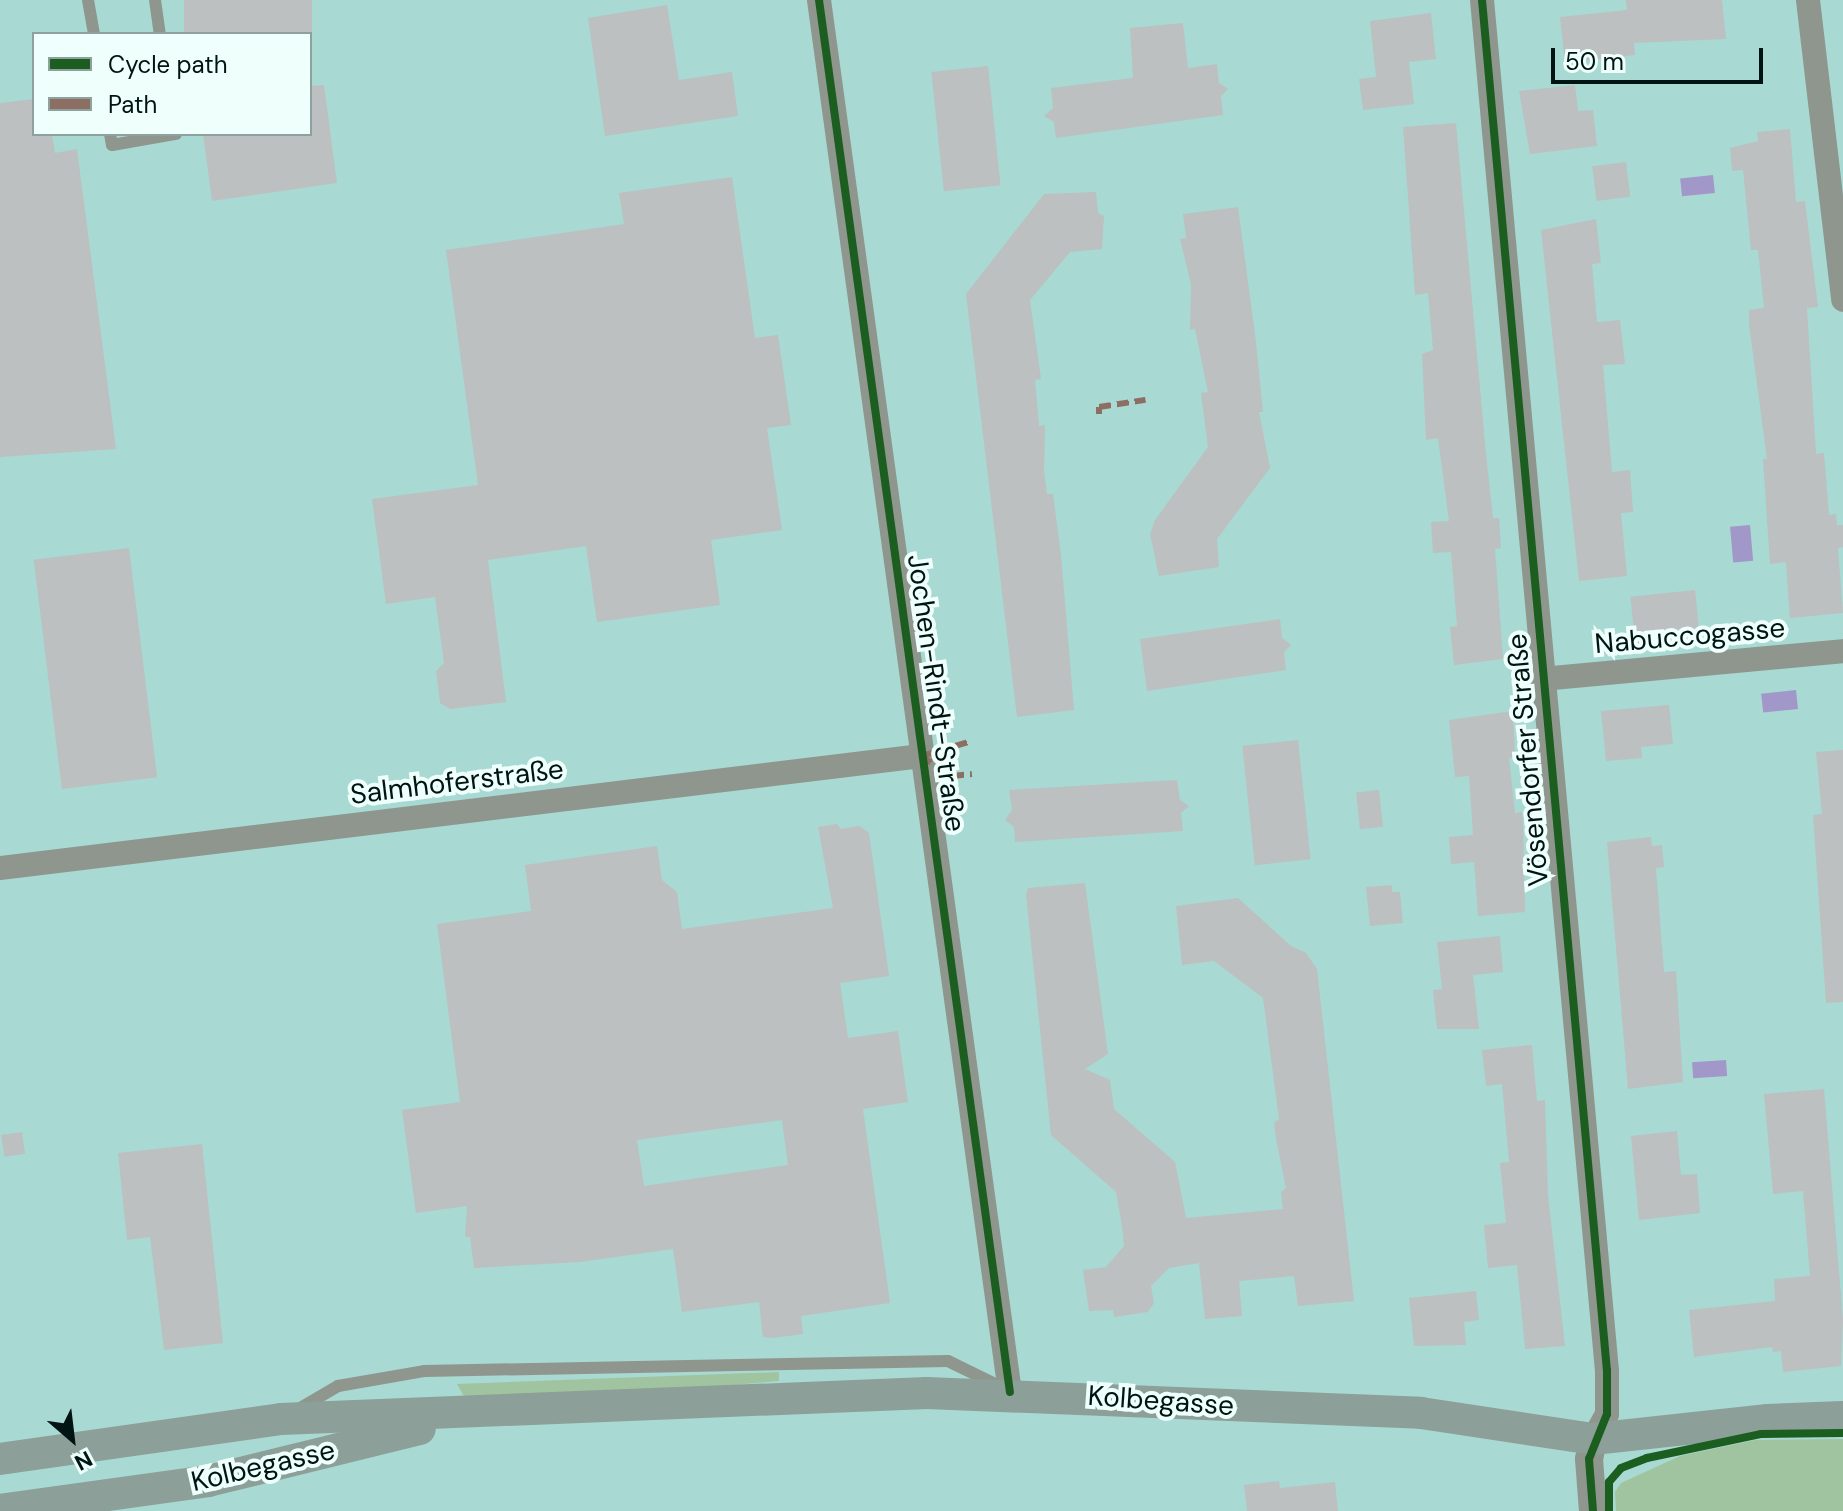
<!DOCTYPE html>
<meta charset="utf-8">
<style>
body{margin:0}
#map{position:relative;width:1843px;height:1511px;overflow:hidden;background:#a8d9d3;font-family:"DM Sans",sans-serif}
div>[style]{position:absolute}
.green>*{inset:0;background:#a0c49f}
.water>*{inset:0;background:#a297c9;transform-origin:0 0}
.building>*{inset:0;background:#bcc0c1;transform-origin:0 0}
.service>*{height:12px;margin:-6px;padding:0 6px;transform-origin:6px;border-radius:6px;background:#8e968e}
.minor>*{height:24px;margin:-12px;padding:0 12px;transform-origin:12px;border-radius:12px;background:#8e968e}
.tertiary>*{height:28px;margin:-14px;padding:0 14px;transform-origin:14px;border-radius:14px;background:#8e968e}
.secondary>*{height:32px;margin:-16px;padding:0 16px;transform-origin:16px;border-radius:16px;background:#8c9f98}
.quiet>*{height:6px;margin-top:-3px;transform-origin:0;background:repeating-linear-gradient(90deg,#8d6e63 0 12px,transparent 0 18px)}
.cycleway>*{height:8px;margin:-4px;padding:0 4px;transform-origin:4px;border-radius:4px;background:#1b5e20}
span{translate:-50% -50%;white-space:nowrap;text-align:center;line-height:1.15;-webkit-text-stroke:8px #eefffc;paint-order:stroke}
.street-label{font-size:28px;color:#001513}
.legend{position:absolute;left:32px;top:32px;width:280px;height:104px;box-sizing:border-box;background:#eefffc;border:2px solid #8fa19f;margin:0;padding:10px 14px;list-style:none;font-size:24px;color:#001513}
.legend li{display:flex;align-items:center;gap:16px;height:40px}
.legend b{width:40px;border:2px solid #8fa19f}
.north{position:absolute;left:32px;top:1399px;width:80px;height:80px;-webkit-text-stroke:6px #eefffc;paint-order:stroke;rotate:152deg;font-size:22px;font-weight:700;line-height:32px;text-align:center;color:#001513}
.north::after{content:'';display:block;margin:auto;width:28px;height:36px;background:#001513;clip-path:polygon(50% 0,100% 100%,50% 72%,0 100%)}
.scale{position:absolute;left:1551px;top:48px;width:212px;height:36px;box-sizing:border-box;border:4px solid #001513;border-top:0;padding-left:10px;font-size:24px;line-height:28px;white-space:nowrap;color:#001513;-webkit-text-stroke:6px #eefffc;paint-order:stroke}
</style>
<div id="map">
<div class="green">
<i style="clip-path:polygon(779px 1372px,779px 1381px,723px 1386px,466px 1400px,457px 1384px)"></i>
<i style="clip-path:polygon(1843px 1439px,1843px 1511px,1616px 1511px,1615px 1492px,1621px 1483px,1680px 1456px,1755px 1440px)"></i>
</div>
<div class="water">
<i style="left:1713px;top:175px;width:18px;height:33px;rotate:84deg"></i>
<i style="left:1750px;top:525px;width:36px;height:20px;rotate:85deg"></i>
<i style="left:1796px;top:690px;width:19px;height:35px;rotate:84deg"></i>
<i style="left:1726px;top:1060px;width:16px;height:34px;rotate:86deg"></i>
</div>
<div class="building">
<i style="left:184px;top:0;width:128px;height:34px"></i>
<i style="clip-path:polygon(1626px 0,1722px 0,1726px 39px,1634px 43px,1635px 55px,1565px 63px,1560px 17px,1627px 10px)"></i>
<i style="clip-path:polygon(667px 5px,679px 80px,732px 72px,738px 116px,605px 136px,588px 18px)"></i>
<i style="clip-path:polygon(1431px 13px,1436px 59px,1409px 62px,1414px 104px,1363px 110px,1359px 79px,1376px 77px,1370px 21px)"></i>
<i style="clip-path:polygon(1183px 23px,1188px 68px,1217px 64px,1219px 83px,1228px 89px,1221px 96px,1223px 115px,1056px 138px,1054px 122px,1044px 116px,1053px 108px,1051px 88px,1133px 78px,1130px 28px)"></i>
<i style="left:988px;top:66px;width:120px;height:57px;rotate:84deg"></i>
<i style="clip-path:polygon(324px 85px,337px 183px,212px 201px,203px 134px,310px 134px,310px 86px)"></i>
<i style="clip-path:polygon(1575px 85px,1578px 111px,1593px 110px,1597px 146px,1530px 154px,1519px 91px)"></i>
<i style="clip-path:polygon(34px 99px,34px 134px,52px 134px,55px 153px,77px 149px,116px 449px,0 457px,0 103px)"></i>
<i style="clip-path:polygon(1456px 123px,1486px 454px,1493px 518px,1499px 518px,1501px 548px,1495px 549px,1503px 659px,1454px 665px,1450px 627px,1457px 626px,1451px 552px,1433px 553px,1431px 522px,1449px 521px,1438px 438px,1426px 440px,1422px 354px,1433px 350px,1428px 293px,1415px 295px,1403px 127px)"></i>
<i style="clip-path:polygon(1790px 129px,1796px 202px,1805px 201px,1818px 307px,1807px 308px,1816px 454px,1824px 453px,1829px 515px,1836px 514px,1837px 525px,1843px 525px,1843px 547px,1838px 548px,1843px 613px,1790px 618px,1786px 562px,1770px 564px,1763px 459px,1767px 459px,1749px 324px,1749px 310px,1764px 308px,1758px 250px,1751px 250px,1743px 170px,1732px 171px,1730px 148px,1758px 141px,1757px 132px)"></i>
<i style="left:1626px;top:162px;width:35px;height:34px;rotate:83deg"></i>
<i style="clip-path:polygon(732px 177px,755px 338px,778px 335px,791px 425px,767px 428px,782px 530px,711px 540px,720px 605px,597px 622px,586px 546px,488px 560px,506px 702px,450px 709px,440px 703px,436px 671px,444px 663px,435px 597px,386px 604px,372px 499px,478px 485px,446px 250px,624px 224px,619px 193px)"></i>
<i style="clip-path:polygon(1096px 192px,1098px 213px,1104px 216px,1102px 249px,1070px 252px,1030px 300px,1041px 379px,1035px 380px,1039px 426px,1045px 425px,1044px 471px,1047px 494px,1053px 494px,1061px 555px,1074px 710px,1017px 717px,966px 294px,1044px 194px)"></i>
<i style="clip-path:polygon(1238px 207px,1256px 342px,1263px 412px,1259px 412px,1270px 468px,1217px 539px,1219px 567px,1159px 576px,1150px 534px,1155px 520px,1208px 447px,1201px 393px,1208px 392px,1195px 329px,1190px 330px,1191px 284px,1180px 239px,1186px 238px,1183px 214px)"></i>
<i style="clip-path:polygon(1596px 219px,1601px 263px,1592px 264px,1597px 322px,1620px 320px,1625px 364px,1603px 365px,1612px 472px,1630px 470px,1633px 512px,1621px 513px,1627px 576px,1579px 581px,1541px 230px)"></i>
<i style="left:129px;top:548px;width:231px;height:96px;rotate:83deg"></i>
<i style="left:1695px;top:590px;width:50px;height:65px;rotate:84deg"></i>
<i style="clip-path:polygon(1280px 619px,1282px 638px,1291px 645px,1284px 652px,1286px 670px,1147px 691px,1140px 639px)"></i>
<i style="clip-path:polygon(1669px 705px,1673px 744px,1641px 747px,1642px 758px,1606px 761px,1601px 711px)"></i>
<i style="clip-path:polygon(1513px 711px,1515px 757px,1509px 758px,1515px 813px,1522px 812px,1523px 821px,1525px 912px,1478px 916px,1474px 862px,1451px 864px,1449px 837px,1473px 835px,1469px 776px,1455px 777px,1449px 720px)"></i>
<i style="left:1298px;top:740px;width:120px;height:56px;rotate:84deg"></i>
<i style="clip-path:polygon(1843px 750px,1843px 1002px,1826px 1003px,1813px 815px,1822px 814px,1816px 752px)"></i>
<i style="clip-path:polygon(1177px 780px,1180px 800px,1189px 806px,1181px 813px,1183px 831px,1015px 842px,1014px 827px,1005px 820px,1012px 810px,1009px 790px)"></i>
<i style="left:1379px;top:790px;width:37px;height:23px;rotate:84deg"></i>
<i style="clip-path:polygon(evenodd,837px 824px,841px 829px,860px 826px,869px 833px,889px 976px,840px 983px,848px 1038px,898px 1031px,908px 1102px,863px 1109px,890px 1303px,801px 1316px,803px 1334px,773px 1338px,763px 1337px,759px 1302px,682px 1312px,673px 1249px,580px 1262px,474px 1268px,470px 1237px,465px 1237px,467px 1206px,416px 1213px,402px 1110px,460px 1102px,437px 924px,531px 911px,525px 865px,657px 846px,662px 880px,677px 892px,682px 929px,833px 908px,818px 827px,837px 824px,782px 1120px,788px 1165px,644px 1186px,637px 1140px,782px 1120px)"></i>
<i style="clip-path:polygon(1651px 837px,1652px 846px,1662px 845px,1664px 867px,1656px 868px,1664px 972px,1676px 971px,1683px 1082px,1628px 1089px,1607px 842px)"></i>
<i style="clip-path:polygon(1085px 883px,1108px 1054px,1085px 1069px,1110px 1080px,1114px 1109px,1175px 1162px,1186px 1218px,1283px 1209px,1281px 1192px,1286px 1188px,1277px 1144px,1274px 1123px,1279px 1119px,1263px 998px,1214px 961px,1182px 965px,1176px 906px,1238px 898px,1291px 946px,1306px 953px,1317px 969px,1354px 1301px,1298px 1306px,1294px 1276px,1239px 1281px,1242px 1316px,1205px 1319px,1199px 1263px,1169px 1268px,1151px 1286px,1154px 1303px,1148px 1312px,1114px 1317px,1113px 1310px,1089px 1311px,1083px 1270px,1106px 1267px,1124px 1246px,1122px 1226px,1116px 1192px,1051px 1135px,1026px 895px,1028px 888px)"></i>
<i style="clip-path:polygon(1392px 885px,1392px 892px,1400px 892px,1403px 923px,1370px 926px,1366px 887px)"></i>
<i style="clip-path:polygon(1500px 936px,1503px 972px,1473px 975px,1479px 1029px,1437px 1029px,1433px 990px,1442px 989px,1437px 942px)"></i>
<i style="clip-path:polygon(1532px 1045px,1537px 1101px,1545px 1100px,1548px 1195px,1565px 1346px,1525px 1349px,1517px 1265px,1488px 1268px,1484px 1225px,1506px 1223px,1500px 1163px,1509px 1162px,1502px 1084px,1486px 1086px,1482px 1050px)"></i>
<i style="clip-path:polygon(1824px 1089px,1843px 1320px,1841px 1366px,1783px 1372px,1781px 1351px,1773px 1352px,1772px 1347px,1694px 1357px,1689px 1310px,1775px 1301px,1774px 1279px,1810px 1276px,1803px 1191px,1773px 1194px,1764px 1094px)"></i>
<i style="clip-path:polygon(1677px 1131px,1681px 1175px,1697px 1174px,1700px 1213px,1639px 1220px,1631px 1136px)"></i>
<i style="left:22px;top:1132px;width:22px;height:21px;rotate:82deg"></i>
<i style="clip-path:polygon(202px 1144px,223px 1343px,164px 1350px,150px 1237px,127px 1240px,118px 1153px)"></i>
<i style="clip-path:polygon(1476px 1291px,1479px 1320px,1464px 1322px,1466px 1345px,1414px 1346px,1409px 1298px)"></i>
<i style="clip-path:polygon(1279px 1481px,1280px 1488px,1335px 1482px,1338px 1511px,1247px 1511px,1244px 1485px)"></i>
</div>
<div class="service">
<i style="left:88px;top:0;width:35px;rotate:80deg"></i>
<i style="left:155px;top:0;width:34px;rotate:82deg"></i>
<i style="left:110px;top:134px;width:11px;rotate:80deg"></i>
<i style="left:112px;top:145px;width:65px;rotate:-9.8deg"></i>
<i style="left:297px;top:1410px;width:48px;rotate:-30.3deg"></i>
<i style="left:338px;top:1386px;width:87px;rotate:-9.9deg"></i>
<i style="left:424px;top:1371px;width:524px;rotate:-1.09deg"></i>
<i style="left:948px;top:1361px;width:55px;rotate:26.1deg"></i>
</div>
<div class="minor">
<i style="left:819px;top:0;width:1405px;rotate:82.19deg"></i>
<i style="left:1482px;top:0;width:1377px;rotate:84.79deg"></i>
<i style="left:1607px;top:1371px;width:43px;rotate:90deg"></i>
<i style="left:1607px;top:1414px;width:29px;rotate:119deg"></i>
<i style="left:1808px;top:0;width:302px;rotate:83.3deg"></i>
<i style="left:1542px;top:679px;width:302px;rotate:-5.3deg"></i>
<i style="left:0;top:868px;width:928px;rotate:-6.93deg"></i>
</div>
<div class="tertiary">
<i style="left:1593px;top:1439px;width:20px;rotate:101deg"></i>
<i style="left:1589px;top:1459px;width:52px;rotate:85.6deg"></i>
</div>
<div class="secondary">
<i style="left:0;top:1459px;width:284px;rotate:-8.1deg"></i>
<i style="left:281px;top:1419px;width:647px;rotate:-2.3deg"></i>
<i style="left:927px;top:1393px;width:494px;rotate:2.3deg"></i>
<i style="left:1421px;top:1413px;width:174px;rotate:8.6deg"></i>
<i style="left:1593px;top:1439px;width:176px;rotate:-6.2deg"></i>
<i style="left:1768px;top:1420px;width:75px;rotate:-2.3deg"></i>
<i style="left:0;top:1510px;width:210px;rotate:-7.9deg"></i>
<i style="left:208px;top:1481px;width:218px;rotate:-13.8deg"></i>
</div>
<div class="quiet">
<i style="left:1099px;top:414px;width:7px;rotate:-90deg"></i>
<i style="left:1099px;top:407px;width:47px;rotate:-8.7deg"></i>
<i style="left:921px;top:756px;width:37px;rotate:33deg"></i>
<i style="left:952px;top:776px;width:20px;rotate:-6deg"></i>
<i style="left:921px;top:756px;width:49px;rotate:-16.6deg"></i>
</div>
<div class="cycleway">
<i style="left:819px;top:0;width:1405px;rotate:82.19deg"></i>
<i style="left:1482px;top:0;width:1377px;rotate:84.79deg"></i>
<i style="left:1607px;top:1371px;width:43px;rotate:90deg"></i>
<i style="left:1607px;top:1414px;width:48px;rotate:111.8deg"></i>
<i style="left:1589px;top:1459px;width:52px;rotate:85.6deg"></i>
<i style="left:1609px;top:1511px;width:29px;rotate:-90deg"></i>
<i style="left:1609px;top:1482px;width:18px;rotate:-49deg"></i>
<i style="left:1621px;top:1468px;width:28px;rotate:-21deg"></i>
<i style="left:1647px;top:1458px;width:116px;rotate:-11.9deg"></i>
<i style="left:1761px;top:1434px;width:82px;rotate:-0.7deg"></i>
</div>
<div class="street-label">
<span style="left:1690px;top:636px;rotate:-5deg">Nabuccogasse</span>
<span style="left:936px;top:693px;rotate:82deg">Jochen-Rindt-Straße</span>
<span style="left:1528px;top:760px;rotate:-95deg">Vösendorfer Straße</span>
<span style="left:457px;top:782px;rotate:-7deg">Salmhoferstraße</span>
<span style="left:1161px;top:1401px;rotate:4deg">Kolbegasse</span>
<span style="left:263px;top:1466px;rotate:-13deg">Kolbegasse</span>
</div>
<ul class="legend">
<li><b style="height:10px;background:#1b5e20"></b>Cycle path</li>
<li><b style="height:10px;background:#8d6e63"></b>Path</li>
</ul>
<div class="north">N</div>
<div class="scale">50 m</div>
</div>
